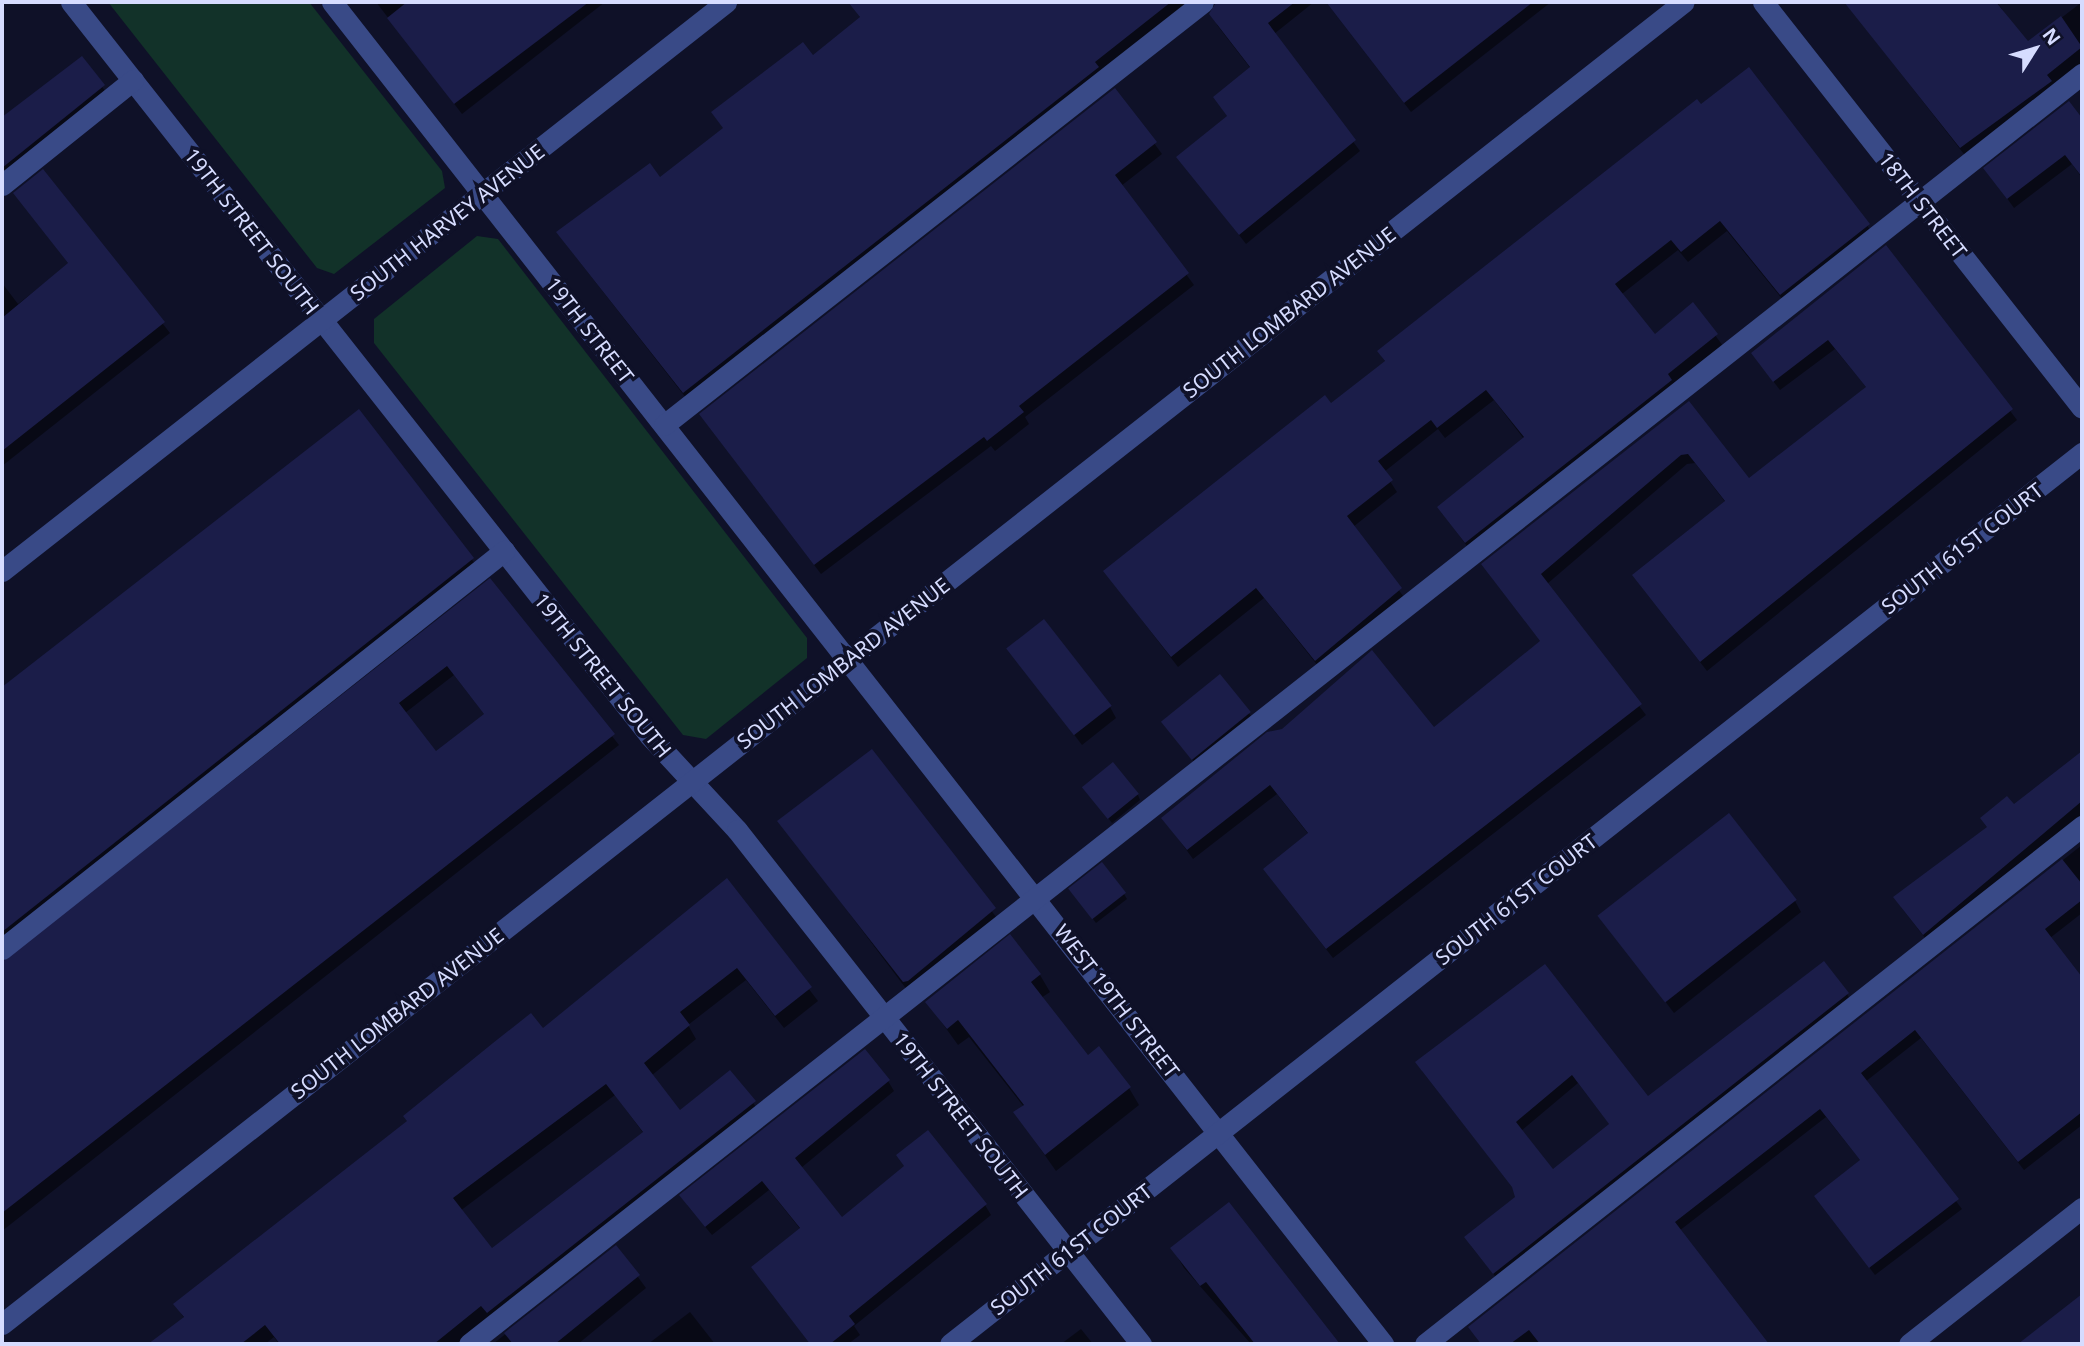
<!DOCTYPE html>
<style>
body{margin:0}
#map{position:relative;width:2084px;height:1346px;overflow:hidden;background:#0f1128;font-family:"Noto Sans",sans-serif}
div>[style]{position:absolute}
.green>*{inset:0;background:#123229}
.shadow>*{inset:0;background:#0007;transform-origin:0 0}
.building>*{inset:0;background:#1b1d49;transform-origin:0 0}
.minor>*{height:21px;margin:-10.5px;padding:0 10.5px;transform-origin:10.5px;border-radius:10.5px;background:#394a87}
span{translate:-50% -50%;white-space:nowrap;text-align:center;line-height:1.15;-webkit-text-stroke:7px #0f1128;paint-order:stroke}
.street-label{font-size:21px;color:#d6dcff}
.frame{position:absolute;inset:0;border:4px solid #d6dcff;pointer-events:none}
.north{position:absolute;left:2000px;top:14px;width:70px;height:70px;-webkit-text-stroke:5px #0f1128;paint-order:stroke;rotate:53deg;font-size:19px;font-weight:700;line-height:28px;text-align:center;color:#d6dcff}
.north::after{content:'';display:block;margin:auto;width:24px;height:32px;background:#d6dcff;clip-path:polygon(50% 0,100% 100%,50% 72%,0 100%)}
</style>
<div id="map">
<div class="green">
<i style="clip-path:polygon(108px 2px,309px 2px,442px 171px,445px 188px,334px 274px,317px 268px)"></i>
<i style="clip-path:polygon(477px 236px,498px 239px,807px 638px,807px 658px,706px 739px,683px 735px,374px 343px,374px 319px)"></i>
</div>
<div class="shadow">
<i style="clip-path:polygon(376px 2px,605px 2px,462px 114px)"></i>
<i style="clip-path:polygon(852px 2px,1035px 2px,1025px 10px,1053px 45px,1112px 2px,1192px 2px,690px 403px,565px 243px,660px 179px,861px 19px)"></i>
<i style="clip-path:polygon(1211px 2px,1314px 2px,1274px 34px,1360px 151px,1246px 244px,1179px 157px,1228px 117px,1215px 98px,1251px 69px,1217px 25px)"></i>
<i style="clip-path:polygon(1326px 2px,1551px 2px,1411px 112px)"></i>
<i style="clip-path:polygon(1854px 2px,1997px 2px,2027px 44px,2082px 2px,2082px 64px,1967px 158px,1860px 21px)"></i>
<i style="clip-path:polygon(81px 59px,109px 96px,2px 172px,2px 112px,6px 118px)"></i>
<i style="clip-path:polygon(1749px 70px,1875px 236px,1787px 305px,1727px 231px,1688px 262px,1678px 250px,1622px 294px,1655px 336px,1693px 305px,1723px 346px,1472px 553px,1439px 508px,1524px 439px,1494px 400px,1445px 438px,1438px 429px,1384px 472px,1397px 492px,1353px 527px,1406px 600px,1322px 671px,1264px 598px,1178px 667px,1105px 572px,1386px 363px,1379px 352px)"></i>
<i style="clip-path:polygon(1115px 90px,1162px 154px,1121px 186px,1194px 285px,1025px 417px,1029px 424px,995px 451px,991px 446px,821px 574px,702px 417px)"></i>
<i style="clip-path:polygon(2068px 104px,2082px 120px,2082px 178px,2072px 164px,2014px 208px,1986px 169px)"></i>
<i style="clip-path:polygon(43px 172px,170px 333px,2px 466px,2px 283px,18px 304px,69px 264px,18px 198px)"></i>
<i style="clip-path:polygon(1886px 247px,2017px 420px,1707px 671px,1640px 585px,1726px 503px,1695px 463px,1687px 464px,1547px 584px,1646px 715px,1333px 958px,1271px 879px,1309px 835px,1277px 794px,1193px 859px,1163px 818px,1434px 729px,1541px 642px,1489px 574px,1688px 403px,1748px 480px,1867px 388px,1835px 349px,1780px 390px,1759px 363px)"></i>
<i style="clip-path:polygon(359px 411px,479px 569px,2px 947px,2px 693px)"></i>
<i style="clip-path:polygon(evenodd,490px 581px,619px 745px,2px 1231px,2px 960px,11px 961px,490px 581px,454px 675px,485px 715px,436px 753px,405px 713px,454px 675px)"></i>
<i style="clip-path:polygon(1009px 649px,1110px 707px,1116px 718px,1082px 745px)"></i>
<i style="clip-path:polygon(1249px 713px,1252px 718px,1195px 763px,1166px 727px)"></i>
<i style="left:871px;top:751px;width:226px;height:115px;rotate:53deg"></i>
<i style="clip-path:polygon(2082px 753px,2082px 824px,1929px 943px,1901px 907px)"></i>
<i style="clip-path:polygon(1088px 792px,1138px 795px,1140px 800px,1112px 823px)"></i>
<i style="clip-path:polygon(2082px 845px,2082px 913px,2050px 938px,2082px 980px,2082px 1125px,2024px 1170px,1921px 1038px,1865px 1082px,1962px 1209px,1875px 1275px,1816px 1197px,1861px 1161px,1826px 1117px,1679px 1231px,1767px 1344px,1571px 1344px,1558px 1328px,1537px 1344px,1481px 1344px,1470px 1328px)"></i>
<i style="clip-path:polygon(evenodd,727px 881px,818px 1001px,784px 1028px,746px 980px,688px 1025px,696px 1039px,651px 1076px,680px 1113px,730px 1072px,762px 1115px,471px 1344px,279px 1344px,274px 1337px,265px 1344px,149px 1344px,184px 1318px,175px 1304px,542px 1030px,727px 881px,615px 1095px,644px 1134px,491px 1250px,460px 1211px,615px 1095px)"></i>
<i style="clip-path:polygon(1074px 894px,1124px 894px,1127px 899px,1096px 923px)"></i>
<i style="clip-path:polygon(1795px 901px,1801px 912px,1674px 1013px,1600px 916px)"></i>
<i style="clip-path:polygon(evenodd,1545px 966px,1648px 1098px,1847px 994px,1852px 1003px,1499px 1281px,1471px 1246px,1517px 1197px,1515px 1190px,1422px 1071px,1545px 966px,1578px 1083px,1611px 1126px,1553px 1172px,1521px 1131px,1578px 1083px)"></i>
<i style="clip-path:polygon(1040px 975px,1050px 992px,1041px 998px,1088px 1057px,1129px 1088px,1139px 1105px,1056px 1171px,1015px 1113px,1024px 1107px,969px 1037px,958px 1045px,927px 1002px)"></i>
<i style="clip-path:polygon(888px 1081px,894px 1091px,801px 1168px,841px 1219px,905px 1167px,985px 1205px,991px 1215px,854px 1326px,860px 1335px,848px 1344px,810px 1344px,753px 1267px,801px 1230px,769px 1190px,712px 1235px,687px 1205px)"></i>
<i style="clip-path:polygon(1228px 1204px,1334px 1344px,1297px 1344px,1289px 1334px,1276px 1344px,1251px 1344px,1184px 1268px,1172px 1248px)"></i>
<i style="clip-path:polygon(616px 1247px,646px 1288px,578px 1344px,493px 1344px)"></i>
<i style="clip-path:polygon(2082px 1296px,2082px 1344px,2020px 1344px)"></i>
<i style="clip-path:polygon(690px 1312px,715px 1344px,648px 1344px)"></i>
<i style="clip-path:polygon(1081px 1329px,1093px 1344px,1061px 1344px)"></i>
</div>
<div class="building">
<i style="clip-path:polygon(407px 2px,589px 2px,454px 104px,387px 18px)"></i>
<i style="clip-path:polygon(848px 2px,1171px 2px,1095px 62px,1099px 67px,683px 393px,556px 232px,650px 163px,660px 177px,723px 128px,711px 112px,803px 42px,813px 55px,860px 17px)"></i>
<i style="clip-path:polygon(1216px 2px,1295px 2px,1268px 23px,1356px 140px,1239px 235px,1176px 157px,1227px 116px,1213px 97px,1250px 67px,1209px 14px)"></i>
<i style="clip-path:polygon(1326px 2px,1533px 2px,1404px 103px)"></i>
<i style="clip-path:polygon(1844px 2px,1996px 2px,2028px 41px,2061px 16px,2082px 47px,2047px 75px,2052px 81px,1960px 148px)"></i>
<i style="clip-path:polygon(82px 56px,105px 85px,2px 168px,2px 117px)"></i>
<i style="clip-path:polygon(1749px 67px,1870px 224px,1780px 295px,1720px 221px,1681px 252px,1671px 240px,1615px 284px,1655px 334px,1693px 302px,1718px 334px,1668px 374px,1672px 380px,1465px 543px,1437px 507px,1524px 437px,1486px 390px,1437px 428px,1431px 420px,1378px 461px,1393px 480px,1347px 516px,1402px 588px,1315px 661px,1256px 588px,1171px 657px,1103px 571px,1325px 395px,1331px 403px,1385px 361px,1377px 351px,1697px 99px,1701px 104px)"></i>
<i style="clip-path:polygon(1115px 88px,1157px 142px,1115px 175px,1189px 273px,1019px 406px,1024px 412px,987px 441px,984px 437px,814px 565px,699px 414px)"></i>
<i style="clip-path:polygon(2069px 101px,2082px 118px,2082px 177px,2065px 155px,2007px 199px,1983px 168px)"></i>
<i style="clip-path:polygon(43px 169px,165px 322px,2px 451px,2px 318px,68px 263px,13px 193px)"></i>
<i style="clip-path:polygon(1886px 245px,2013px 409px,1700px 662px,1632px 575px,1725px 501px,1688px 454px,1681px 455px,1541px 574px,1642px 704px,1326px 949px,1263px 869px,1308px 833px,1270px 785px,1187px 850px,1161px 818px,1267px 732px,1282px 729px,1372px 650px,1434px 727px,1540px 641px,1481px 564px,1689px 401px,1749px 478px,1862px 390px,1866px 387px,1828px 340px,1773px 382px,1751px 353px)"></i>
<i style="clip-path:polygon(359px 409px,474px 558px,2px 932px,2px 687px)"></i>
<i style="clip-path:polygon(evenodd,490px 578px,615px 734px,2px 1213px,2px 962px,490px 578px,447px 666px,484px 714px,436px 751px,399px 703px,447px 666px)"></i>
<i style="left:1044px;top:619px;width:110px;height:48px;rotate:52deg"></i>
<i style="left:1220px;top:674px;width:49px;height:76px;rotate:51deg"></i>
<i style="clip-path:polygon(872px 749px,996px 908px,908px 981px,903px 982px,777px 821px)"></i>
<i style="clip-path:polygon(2082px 751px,2082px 801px,1923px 935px,1893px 897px,1987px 827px,1980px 818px,2007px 796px,2014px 804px)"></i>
<i style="left:1113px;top:762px;width:41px;height:40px;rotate:51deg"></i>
<i style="left:1729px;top:813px;width:110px;height:167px;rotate:52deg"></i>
<i style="clip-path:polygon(2062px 859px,2082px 884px,2082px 900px,2045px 929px,2082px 977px,2082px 1112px,2018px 1162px,1915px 1030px,1861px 1073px,1959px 1199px,1869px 1268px,1814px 1196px,1860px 1160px,1820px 1109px,1675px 1222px,1769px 1344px,1540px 1344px,1529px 1330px,1510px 1344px,1481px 1344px,1468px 1327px)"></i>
<i style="left:1102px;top:862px;width:39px;height:43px;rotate:52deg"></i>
<i style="clip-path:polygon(evenodd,727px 878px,812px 987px,775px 1016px,737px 968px,680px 1012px,690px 1025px,644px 1063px,680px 1110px,730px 1070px,756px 1101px,487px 1313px,481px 1306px,434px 1344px,280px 1344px,265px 1325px,241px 1344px,148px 1344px,184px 1317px,173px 1304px,407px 1121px,403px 1116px,493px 1043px,531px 1013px,543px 1028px,727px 878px,606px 1084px,643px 1132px,492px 1248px,453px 1198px,606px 1084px)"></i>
<i style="clip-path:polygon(1010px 934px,1041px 974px,1031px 982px,1088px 1055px,1099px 1046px,1131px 1087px,1045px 1155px,1013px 1112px,1024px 1105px,958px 1020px,947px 1029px,925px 1002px)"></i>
<i style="clip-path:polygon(evenodd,1824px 961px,1849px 993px,1493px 1274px,1464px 1237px,1515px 1197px,1512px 1187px,1415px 1062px,1545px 964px,1648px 1096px,1824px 961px,1572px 1075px,1609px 1124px,1553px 1169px,1516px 1122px,1572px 1075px)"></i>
<i style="clip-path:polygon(865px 1049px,890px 1080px,795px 1158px,842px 1217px,904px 1166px,896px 1155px,928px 1130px,987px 1204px,849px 1316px,855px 1324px,830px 1344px,810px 1344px,751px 1267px,800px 1228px,762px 1181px,705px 1227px,679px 1195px)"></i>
<i style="clip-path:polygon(1229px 1202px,1340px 1344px,1255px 1344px,1206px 1282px,1200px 1286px,1170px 1248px)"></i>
<i style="clip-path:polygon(616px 1245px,640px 1275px,555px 1344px,513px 1344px,504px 1333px)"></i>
<i style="clip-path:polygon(2082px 1294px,2082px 1344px,2018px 1344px)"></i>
</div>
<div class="minor">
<i style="left:71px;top:2px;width:933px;rotate:51.74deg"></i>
<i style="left:649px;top:735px;width:129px;rotate:47.2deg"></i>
<i style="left:737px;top:830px;width:654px;rotate:51.83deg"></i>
<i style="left:332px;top:2px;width:1705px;rotate:51.93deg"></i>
<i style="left:1763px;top:2px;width:516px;rotate:51.84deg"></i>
<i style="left:2px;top:185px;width:168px;rotate:-38.7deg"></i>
<i style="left:664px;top:425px;width:685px;rotate:-38.12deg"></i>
<i style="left:2px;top:571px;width:921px;rotate:-38.16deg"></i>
<i style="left:2px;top:949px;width:641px;rotate:-38.41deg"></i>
<i style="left:2px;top:1324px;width:2139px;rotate:-38.17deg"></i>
<i style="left:469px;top:1344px;width:2053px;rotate:-38.22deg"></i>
<i style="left:950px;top:1344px;width:1441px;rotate:-38.21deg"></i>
<i style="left:1425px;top:1344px;width:837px;rotate:-38.25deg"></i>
<i style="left:1909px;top:1344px;width:220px;rotate:-38.2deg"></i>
</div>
<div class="street-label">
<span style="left:1923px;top:205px;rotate:52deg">18TH STREET</span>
<span style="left:447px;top:222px;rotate:-38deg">SOUTH HARVEY AVENUE</span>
<span style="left:252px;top:231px;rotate:52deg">19TH STREET SOUTH</span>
<span style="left:1289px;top:312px;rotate:-38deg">SOUTH LOMBARD AVENUE</span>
<span style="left:590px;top:330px;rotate:52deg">19TH STREET</span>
<span style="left:1962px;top:548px;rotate:-38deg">SOUTH 61ST COURT</span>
<span style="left:843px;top:663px;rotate:-38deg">SOUTH LOMBARD AVENUE</span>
<span style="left:603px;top:675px;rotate:51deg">19TH STREET SOUTH</span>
<span style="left:1516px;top:899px;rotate:-38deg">SOUTH 61ST COURT</span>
<span style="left:1117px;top:1001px;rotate:52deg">WEST 19TH STREET</span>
<span style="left:397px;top:1013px;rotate:-38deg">SOUTH LOMBARD AVENUE</span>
<span style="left:961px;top:1115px;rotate:52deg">19TH STREET SOUTH</span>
<span style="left:1071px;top:1249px;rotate:-38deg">SOUTH 61ST COURT</span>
</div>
<div class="frame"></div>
<div class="north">N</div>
</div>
